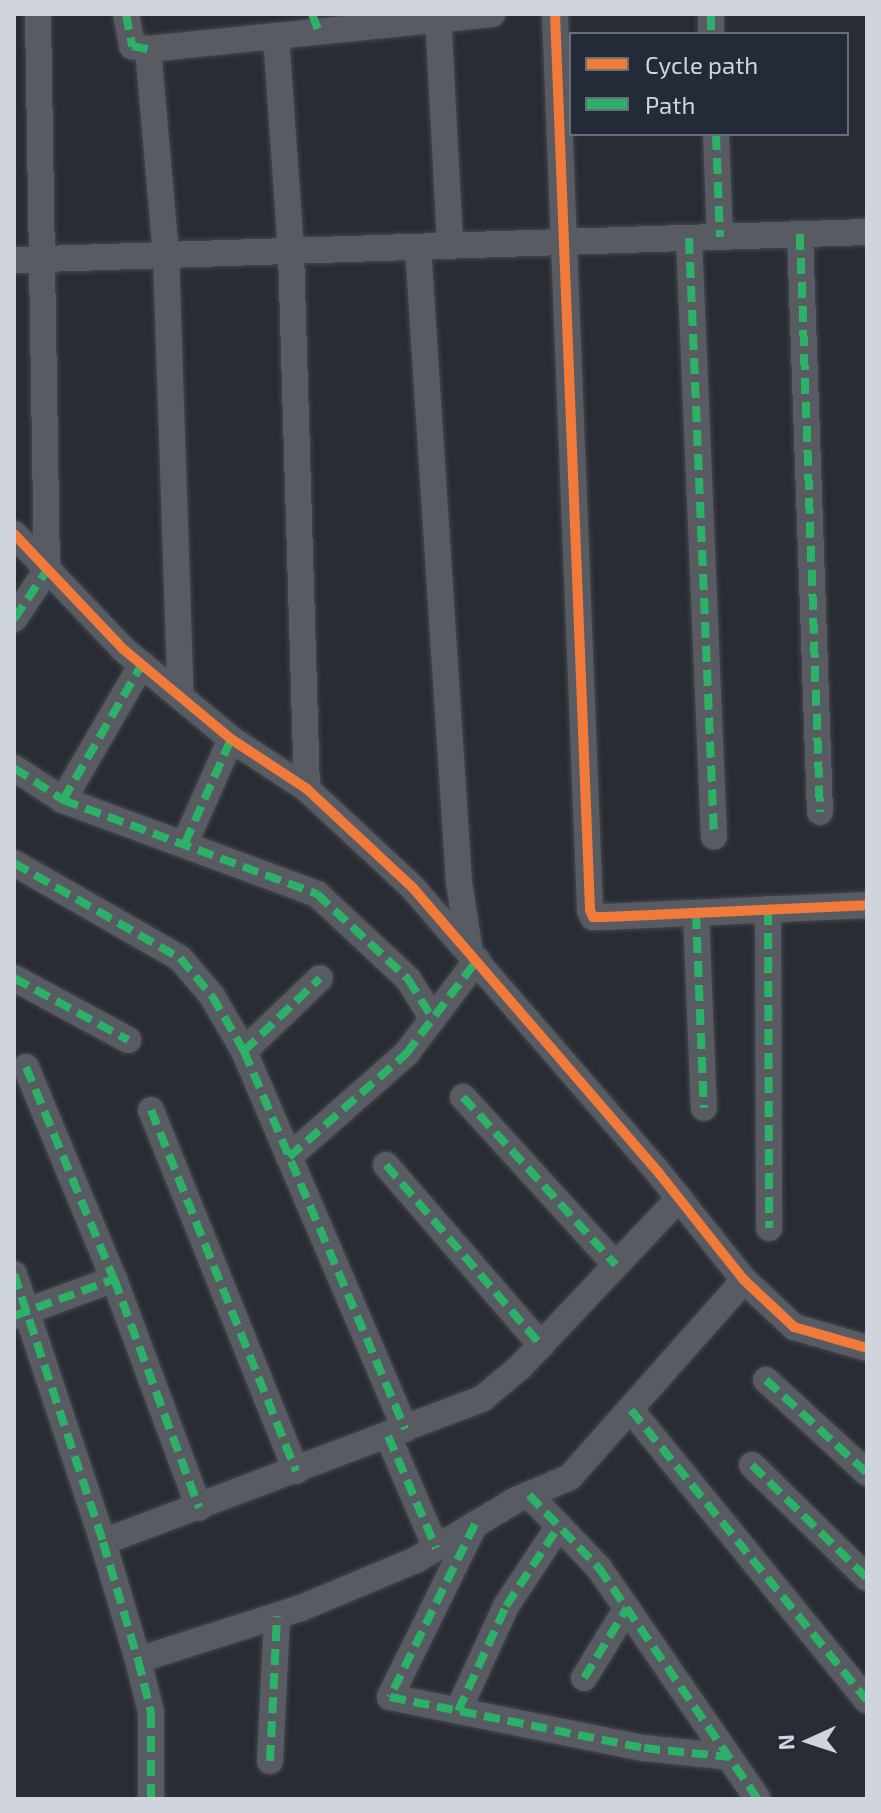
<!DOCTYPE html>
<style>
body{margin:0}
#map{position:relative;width:881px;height:1813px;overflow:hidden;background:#292c33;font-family:"Exo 2",sans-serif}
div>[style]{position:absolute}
.roads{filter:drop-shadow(0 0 2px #44474d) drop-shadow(0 0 2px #44474d)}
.street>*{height:26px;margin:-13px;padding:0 13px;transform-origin:13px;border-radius:13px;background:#585b62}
.quiet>*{height:8px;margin-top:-4px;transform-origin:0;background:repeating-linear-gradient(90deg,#2db169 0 16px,transparent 0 24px)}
.cycleway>*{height:10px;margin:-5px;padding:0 5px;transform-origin:5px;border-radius:5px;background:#f17a3a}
span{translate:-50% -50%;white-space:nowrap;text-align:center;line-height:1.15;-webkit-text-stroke:7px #242b38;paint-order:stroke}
.frame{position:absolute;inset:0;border:16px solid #cfd4dd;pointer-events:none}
.legend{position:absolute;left:569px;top:32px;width:280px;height:104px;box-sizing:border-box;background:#242b38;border:2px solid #686f7a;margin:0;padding:10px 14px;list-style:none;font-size:24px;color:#cfd4dd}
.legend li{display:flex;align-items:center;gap:16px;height:40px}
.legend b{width:40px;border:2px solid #686f7a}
.north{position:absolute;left:769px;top:1701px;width:80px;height:80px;-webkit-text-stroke:6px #242b38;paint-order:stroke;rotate:267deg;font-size:22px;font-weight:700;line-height:32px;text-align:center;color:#cfd4dd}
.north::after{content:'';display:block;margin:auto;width:28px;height:36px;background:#cfd4dd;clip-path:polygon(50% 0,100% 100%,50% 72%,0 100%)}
</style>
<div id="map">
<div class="roads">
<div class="street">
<i style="left:126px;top:14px;width:33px;rotate:79deg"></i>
<i style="left:132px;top:46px;width:16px;rotate:11deg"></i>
<i style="left:148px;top:49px;width:346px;rotate:-5.8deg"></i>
<i style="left:438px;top:14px;width:232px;rotate:87deg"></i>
<i style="left:555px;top:14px;width:897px;rotate:87.76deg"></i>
<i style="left:590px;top:910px;width:8px;rotate:67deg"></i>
<i style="left:593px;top:917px;width:12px"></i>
<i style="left:605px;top:917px;width:262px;rotate:-2.6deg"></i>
<i style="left:711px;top:14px;width:20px;rotate:90deg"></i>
<i style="left:276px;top:36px;width:216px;rotate:86deg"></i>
<i style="left:291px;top:251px;width:538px;rotate:88.3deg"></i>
<i style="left:148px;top:49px;width:207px;rotate:85deg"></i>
<i style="left:166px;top:255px;width:442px;rotate:88.1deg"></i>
<i style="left:716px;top:134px;width:103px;rotate:87.8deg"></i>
<i style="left:800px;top:234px;width:578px;rotate:88.02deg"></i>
<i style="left:689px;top:238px;width:599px;rotate:87.61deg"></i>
<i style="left:418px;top:247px;width:636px;rotate:86.31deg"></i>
<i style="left:459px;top:882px;width:72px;rotate:81.2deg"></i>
<i style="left:14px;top:260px;width:853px;rotate:-1.88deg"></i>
<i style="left:14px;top:534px;width:158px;rotate:46.5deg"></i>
<i style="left:123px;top:649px;width:141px;rotate:39.8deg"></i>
<i style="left:231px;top:739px;width:91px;rotate:33.3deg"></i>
<i style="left:307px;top:789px;width:145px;rotate:43deg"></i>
<i style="left:413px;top:888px;width:375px;rotate:49.2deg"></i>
<i style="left:658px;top:1172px;width:138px;rotate:51.5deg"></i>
<i style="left:744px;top:1280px;width:69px;rotate:43.2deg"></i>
<i style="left:794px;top:1327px;width:76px;rotate:16deg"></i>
<i style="left:14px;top:619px;width:59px;rotate:-56deg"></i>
<i style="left:47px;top:570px;width:556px;rotate:-90.93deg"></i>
<i style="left:14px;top:768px;width:59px;rotate:33.1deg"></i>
<i style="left:63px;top:800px;width:271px;rotate:20.3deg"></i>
<i style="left:317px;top:894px;width:125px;rotate:43deg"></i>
<i style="left:408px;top:979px;width:47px;rotate:58deg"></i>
<i style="left:63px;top:800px;width:157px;rotate:-59.8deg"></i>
<i style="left:185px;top:843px;width:114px;rotate:-66.1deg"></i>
<i style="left:14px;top:863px;width:191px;rotate:29.8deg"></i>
<i style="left:180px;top:958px;width:50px;rotate:49.9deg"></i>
<i style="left:212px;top:996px;width:64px;rotate:59.8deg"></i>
<i style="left:244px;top:1051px;width:411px;rotate:66.9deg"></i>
<i style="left:768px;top:909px;width:319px;rotate:89.8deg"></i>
<i style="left:696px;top:913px;width:195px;rotate:87.7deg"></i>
<i style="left:14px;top:978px;width:130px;rotate:28.5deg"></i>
<i style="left:244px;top:1051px;width:105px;rotate:-43.8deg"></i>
<i style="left:26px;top:1067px;width:230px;rotate:67.5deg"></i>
<i style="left:114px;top:1279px;width:244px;rotate:69.6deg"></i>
<i style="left:463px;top:1097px;width:227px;rotate:47.7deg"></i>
<i style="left:151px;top:1110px;width:389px;rotate:68.1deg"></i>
<i style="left:289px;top:1157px;width:156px;rotate:-41.4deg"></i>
<i style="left:406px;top:1054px;width:118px;rotate:-52.9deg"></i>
<i style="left:386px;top:1165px;width:238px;rotate:49.3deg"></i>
<i style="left:14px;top:1274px;width:282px;rotate:71.6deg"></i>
<i style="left:103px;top:1542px;width:123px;rotate:73.5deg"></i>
<i style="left:138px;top:1660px;width:54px;rotate:76deg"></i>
<i style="left:151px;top:1712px;width:87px;rotate:90deg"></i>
<i style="left:14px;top:1316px;width:107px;rotate:-20.3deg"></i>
<i style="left:766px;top:1380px;width:137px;rotate:42.6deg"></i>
<i style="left:631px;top:1410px;width:374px;rotate:50.9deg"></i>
<i style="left:388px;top:1436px;width:122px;rotate:66.8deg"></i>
<i style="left:752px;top:1465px;width:161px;rotate:44.5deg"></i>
<i style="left:529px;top:1495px;width:101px;rotate:46.2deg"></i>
<i style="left:599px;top:1568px;width:280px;rotate:55.5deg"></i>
<i style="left:475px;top:1524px;width:193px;rotate:116.2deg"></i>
<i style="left:390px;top:1697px;width:259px;rotate:11.4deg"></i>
<i style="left:644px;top:1748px;width:85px;rotate:6deg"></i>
<i style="left:103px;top:1542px;width:405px;rotate:-20.7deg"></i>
<i style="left:482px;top:1399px;width:50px;rotate:-40.1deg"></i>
<i style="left:520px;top:1367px;width:232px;rotate:-46.7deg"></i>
<i style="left:138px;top:1660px;width:171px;rotate:-17.7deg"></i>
<i style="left:301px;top:1608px;width:125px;rotate:-22.7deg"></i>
<i style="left:416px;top:1560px;width:114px;rotate:-31deg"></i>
<i style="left:514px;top:1501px;width:61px;rotate:-23.2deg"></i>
<i style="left:570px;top:1477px;width:263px;rotate:-48.5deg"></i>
<i style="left:584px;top:1678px;width:82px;rotate:-58.4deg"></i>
<i style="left:458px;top:1711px;width:115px;rotate:-65.4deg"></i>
<i style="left:506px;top:1606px;width:96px;rotate:-56.5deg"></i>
<i style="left:270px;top:1761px;width:145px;rotate:-87.2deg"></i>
</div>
</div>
<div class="quiet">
<i style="left:126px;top:14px;width:33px;rotate:79deg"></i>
<i style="left:132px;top:46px;width:16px;rotate:11deg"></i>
<i style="left:312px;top:14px;width:19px;rotate:69deg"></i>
<i style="left:711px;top:14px;width:20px;rotate:90deg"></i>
<i style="left:716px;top:134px;width:103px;rotate:87.8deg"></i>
<i style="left:800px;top:234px;width:578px;rotate:88.02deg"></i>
<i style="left:689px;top:238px;width:599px;rotate:87.61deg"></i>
<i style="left:14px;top:619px;width:59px;rotate:-56deg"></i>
<i style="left:14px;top:768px;width:59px;rotate:33.1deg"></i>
<i style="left:63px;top:800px;width:271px;rotate:20.3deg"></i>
<i style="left:317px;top:894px;width:125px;rotate:43deg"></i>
<i style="left:408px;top:979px;width:47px;rotate:58deg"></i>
<i style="left:63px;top:800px;width:157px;rotate:-59.8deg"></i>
<i style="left:185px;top:843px;width:114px;rotate:-66.1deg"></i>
<i style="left:14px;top:863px;width:191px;rotate:29.8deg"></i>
<i style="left:180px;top:958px;width:50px;rotate:49.9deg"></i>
<i style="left:212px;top:996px;width:64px;rotate:59.8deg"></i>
<i style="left:244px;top:1051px;width:411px;rotate:66.9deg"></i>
<i style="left:768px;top:909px;width:319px;rotate:89.8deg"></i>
<i style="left:696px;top:913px;width:195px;rotate:87.7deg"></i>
<i style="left:14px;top:978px;width:130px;rotate:28.5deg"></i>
<i style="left:244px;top:1051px;width:105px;rotate:-43.8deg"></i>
<i style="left:26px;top:1067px;width:230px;rotate:67.5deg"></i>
<i style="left:114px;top:1279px;width:244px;rotate:69.6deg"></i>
<i style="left:463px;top:1097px;width:227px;rotate:47.7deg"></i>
<i style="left:151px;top:1110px;width:389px;rotate:68.1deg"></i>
<i style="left:289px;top:1157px;width:156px;rotate:-41.4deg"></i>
<i style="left:406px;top:1054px;width:118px;rotate:-52.9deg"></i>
<i style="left:386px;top:1165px;width:238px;rotate:49.3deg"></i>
<i style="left:14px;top:1274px;width:282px;rotate:71.6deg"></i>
<i style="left:103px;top:1542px;width:123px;rotate:73.5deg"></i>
<i style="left:138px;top:1660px;width:54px;rotate:76deg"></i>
<i style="left:151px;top:1712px;width:87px;rotate:90deg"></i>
<i style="left:14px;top:1316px;width:107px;rotate:-20.3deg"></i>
<i style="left:766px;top:1380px;width:137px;rotate:42.6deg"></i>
<i style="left:631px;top:1410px;width:374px;rotate:50.9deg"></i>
<i style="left:388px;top:1436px;width:122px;rotate:66.8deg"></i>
<i style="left:752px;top:1465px;width:161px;rotate:44.5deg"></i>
<i style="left:529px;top:1495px;width:101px;rotate:46.2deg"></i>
<i style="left:599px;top:1568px;width:280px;rotate:55.5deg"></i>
<i style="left:475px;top:1524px;width:193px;rotate:116.2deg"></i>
<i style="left:390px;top:1697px;width:259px;rotate:11.4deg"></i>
<i style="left:644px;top:1748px;width:85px;rotate:6deg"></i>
<i style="left:584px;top:1678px;width:82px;rotate:-58.4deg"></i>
<i style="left:458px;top:1711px;width:115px;rotate:-65.4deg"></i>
<i style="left:506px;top:1606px;width:96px;rotate:-56.5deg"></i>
<i style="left:270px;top:1761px;width:145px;rotate:-87.2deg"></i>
</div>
<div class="cycleway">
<i style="left:555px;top:14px;width:897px;rotate:87.76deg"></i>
<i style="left:590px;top:910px;width:8px;rotate:67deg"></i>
<i style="left:593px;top:917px;width:12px"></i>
<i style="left:605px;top:917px;width:262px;rotate:-2.6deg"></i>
<i style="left:14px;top:534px;width:158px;rotate:46.5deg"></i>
<i style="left:123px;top:649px;width:141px;rotate:39.8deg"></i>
<i style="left:231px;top:739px;width:91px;rotate:33.3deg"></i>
<i style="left:307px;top:789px;width:145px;rotate:43deg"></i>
<i style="left:413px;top:888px;width:375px;rotate:49.2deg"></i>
<i style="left:658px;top:1172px;width:138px;rotate:51.5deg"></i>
<i style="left:744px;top:1280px;width:69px;rotate:43.2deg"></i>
<i style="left:794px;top:1327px;width:76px;rotate:16deg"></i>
</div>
<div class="frame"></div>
<ul class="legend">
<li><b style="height:10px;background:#f17a3a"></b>Cycle path</li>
<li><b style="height:10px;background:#2db169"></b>Path</li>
</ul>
<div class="north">N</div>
</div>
